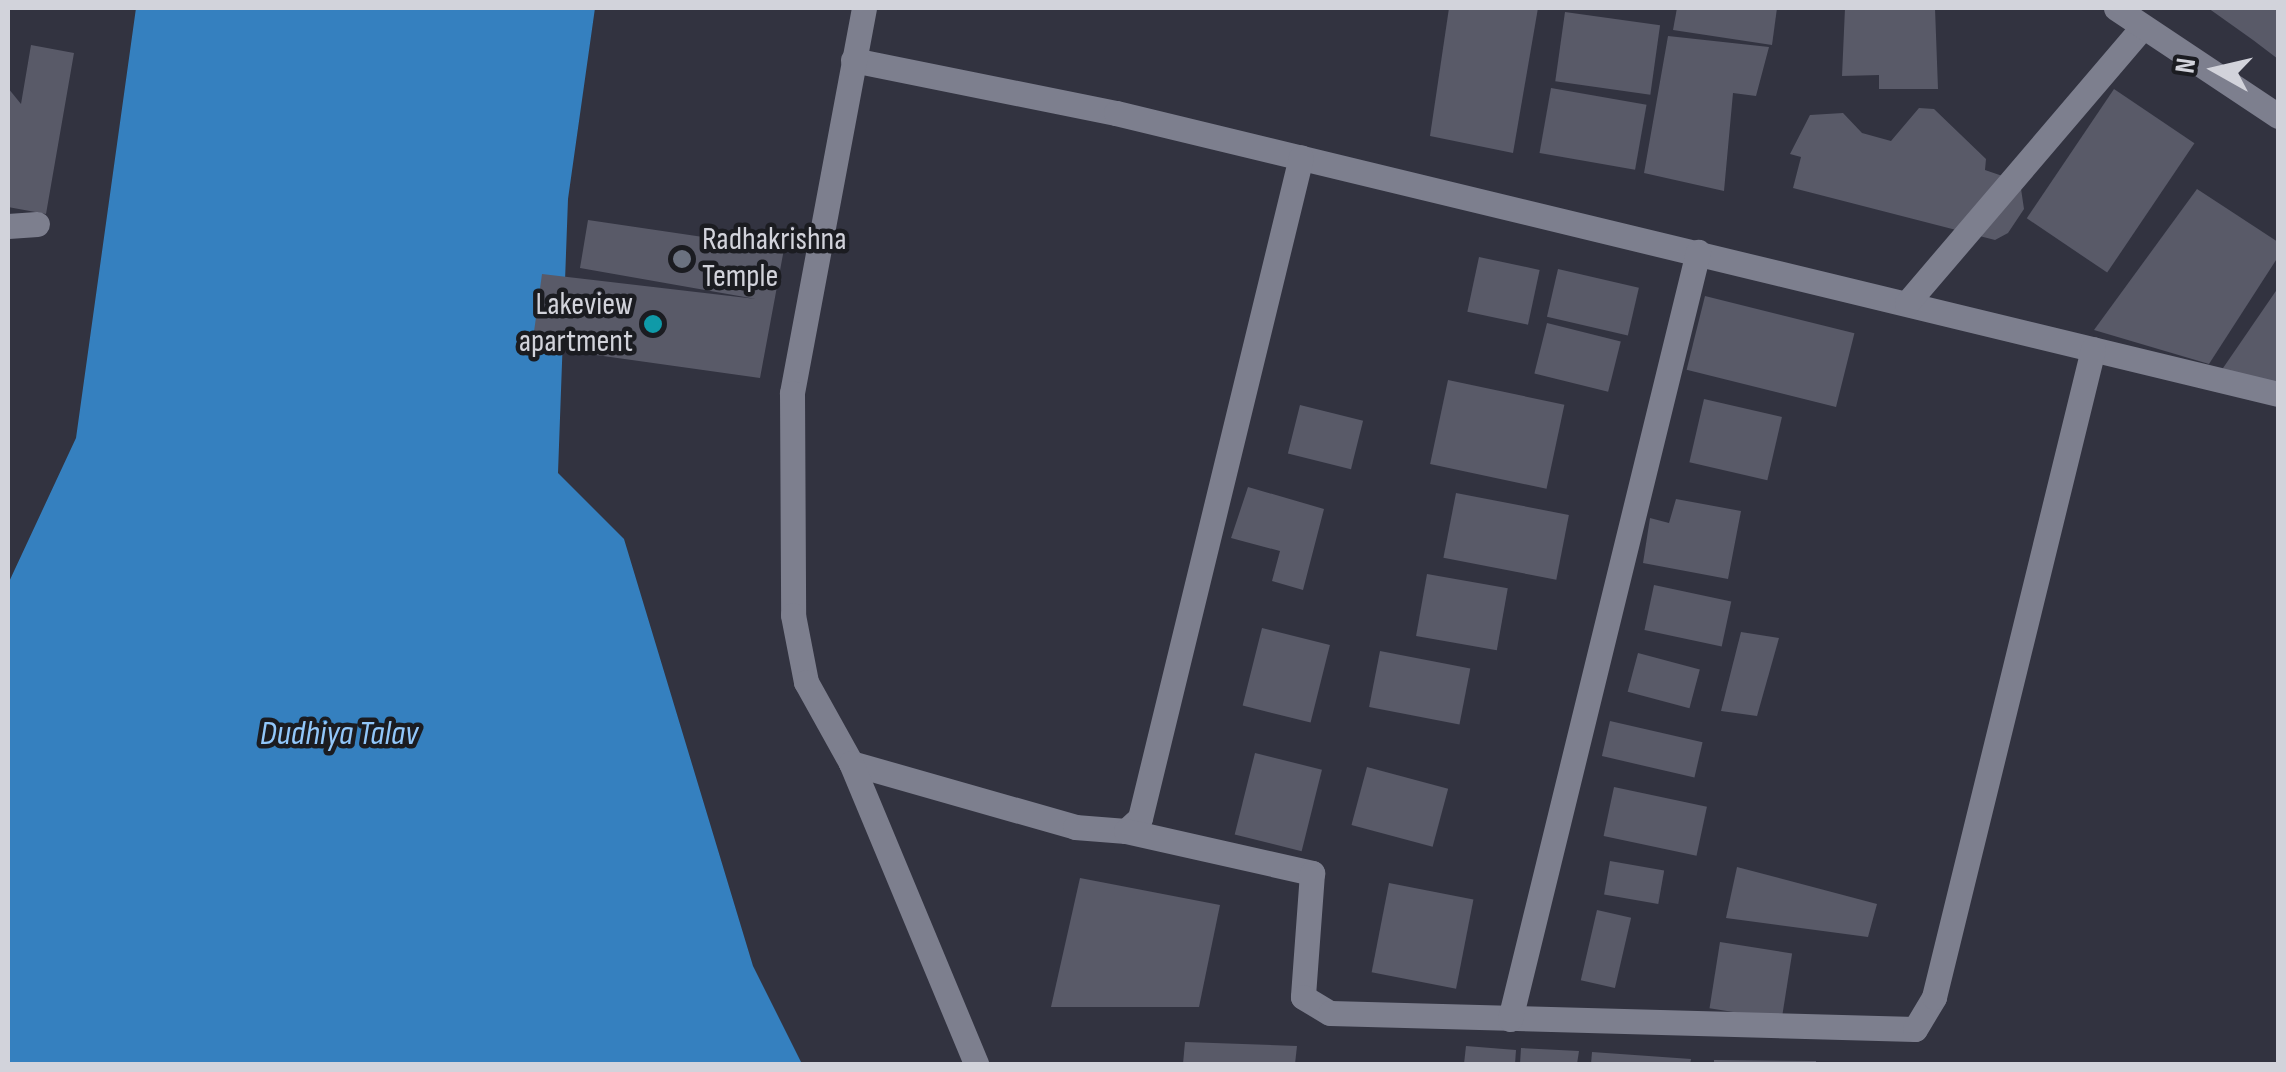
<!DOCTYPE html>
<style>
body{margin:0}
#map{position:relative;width:2286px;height:1072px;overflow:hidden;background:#323340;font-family:"Sofia Sans Condensed",sans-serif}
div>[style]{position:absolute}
.water>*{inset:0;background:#3580bf}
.building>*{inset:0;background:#595a68;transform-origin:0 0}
.minor>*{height:25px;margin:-12.5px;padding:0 12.5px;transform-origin:12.5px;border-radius:12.5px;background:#7d7f8e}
.secondary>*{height:25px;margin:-12.5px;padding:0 12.5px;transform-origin:12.5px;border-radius:12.5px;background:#7d7f8e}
.dots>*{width:28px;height:28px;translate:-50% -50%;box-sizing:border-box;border:5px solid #1b1c21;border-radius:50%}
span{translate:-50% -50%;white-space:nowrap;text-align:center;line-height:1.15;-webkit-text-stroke:9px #1b1c21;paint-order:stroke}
.poi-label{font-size:32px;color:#d2d3db}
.left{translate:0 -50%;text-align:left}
.right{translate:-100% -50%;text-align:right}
.water-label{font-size:35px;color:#92c7fa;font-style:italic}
.frame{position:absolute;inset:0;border:10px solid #d2d3db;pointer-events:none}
.north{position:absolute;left:2166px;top:20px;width:100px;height:100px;-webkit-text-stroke:8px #1b1c21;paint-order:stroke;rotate:278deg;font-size:28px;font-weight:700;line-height:40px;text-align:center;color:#d2d3db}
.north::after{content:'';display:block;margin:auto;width:35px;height:45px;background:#d2d3db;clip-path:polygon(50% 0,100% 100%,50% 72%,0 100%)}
</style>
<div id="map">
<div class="water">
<i style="clip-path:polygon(136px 8px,595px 8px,568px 199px,558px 473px,624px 539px,753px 966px,802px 1064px,8px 1064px,8px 584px,76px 438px)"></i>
</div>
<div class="building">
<i style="clip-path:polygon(1449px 8px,1538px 8px,1513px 153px,1430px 136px)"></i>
<i style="clip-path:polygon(1677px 8px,1777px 8px,1772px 45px,1673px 30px)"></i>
<i style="clip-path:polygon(1845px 8px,1935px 8px,1938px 89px,1879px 89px,1879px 75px,1842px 76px)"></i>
<i style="clip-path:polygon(2208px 8px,2278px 8px,2278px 59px,2253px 40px)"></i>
<i style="left:1565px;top:12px;width:96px;height:70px;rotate:8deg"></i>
<i style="clip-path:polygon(1668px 36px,1769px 47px,1756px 96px,1733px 93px,1724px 191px,1644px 173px)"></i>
<i style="clip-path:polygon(31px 45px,74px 53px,46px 214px,8px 207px,8px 88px,21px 104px)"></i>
<i style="left:1551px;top:88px;width:97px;height:66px;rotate:10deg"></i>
<i style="left:2114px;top:89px;width:97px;height:156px;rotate:34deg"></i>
<i style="clip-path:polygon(1919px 108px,1934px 109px,1986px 159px,1985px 170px,2020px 182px,2024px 209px,2008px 233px,1995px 240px,1793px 188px,1801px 157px,1790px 154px,1810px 115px,1843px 113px,1862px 133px,1891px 141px)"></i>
<i style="clip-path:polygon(2197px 189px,2278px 242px,2278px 257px,2209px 364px,2094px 330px)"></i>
<i style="clip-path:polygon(588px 220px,784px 249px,760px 378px,532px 346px,542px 274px,756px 299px,580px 268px)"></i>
<i style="left:1479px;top:257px;width:62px;height:56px;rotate:12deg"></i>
<i style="left:1558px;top:269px;width:83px;height:49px;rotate:13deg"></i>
<i style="clip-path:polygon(2278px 288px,2278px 383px,2221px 371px)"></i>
<i style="left:1705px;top:296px;width:154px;height:76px;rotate:14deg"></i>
<i style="left:1547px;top:323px;width:76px;height:52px;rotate:14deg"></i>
<i style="left:1448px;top:380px;width:119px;height:86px;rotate:12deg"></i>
<i style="left:1704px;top:399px;width:80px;height:65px;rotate:13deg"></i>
<i style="left:1300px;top:405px;width:65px;height:50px;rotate:14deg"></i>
<i style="clip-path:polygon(1248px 487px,1324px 509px,1303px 590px,1272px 581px,1280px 551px,1231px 538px)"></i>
<i style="left:1456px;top:493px;width:115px;height:66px;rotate:11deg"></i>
<i style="clip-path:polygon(1676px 499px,1741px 511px,1728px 579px,1643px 563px,1650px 518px,1669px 523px)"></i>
<i style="left:1427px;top:574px;width:82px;height:63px;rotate:10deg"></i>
<i style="left:1654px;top:585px;width:79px;height:46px;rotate:12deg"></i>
<i style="left:1262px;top:628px;width:70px;height:80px;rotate:14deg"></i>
<i style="clip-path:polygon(1741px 632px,1779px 638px,1757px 716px,1721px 711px)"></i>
<i style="left:1380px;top:651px;width:92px;height:57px;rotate:11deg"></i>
<i style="left:1638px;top:653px;width:64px;height:40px;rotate:15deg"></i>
<i style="left:1610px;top:721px;width:95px;height:36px;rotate:13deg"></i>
<i style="left:1255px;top:753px;width:69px;height:84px;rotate:14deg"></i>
<i style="left:1367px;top:767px;width:84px;height:60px;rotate:15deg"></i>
<i style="left:1614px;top:787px;width:95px;height:50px;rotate:12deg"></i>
<i style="left:1610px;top:861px;width:55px;height:34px;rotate:10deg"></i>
<i style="clip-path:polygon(1737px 867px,1877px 904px,1868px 937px,1726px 918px)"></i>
<i style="clip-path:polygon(1080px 878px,1220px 905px,1199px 1007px,1051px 1007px)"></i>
<i style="left:1389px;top:883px;width:86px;height:91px;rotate:11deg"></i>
<i style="left:1597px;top:910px;width:35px;height:72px;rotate:13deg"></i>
<i style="left:1720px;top:942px;width:73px;height:67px;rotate:9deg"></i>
<i style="clip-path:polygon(1185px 1042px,1297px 1046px,1295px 1064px,1183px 1064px)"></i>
<i style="clip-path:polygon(1466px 1046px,1516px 1050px,1515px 1064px,1464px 1064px)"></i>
<i style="clip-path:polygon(1521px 1048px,1579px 1051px,1577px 1064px,1520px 1064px)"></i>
<i style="clip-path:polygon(1592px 1052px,1691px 1059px,1690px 1064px,1591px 1064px)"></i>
<i style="clip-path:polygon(1714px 1060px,1816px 1061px,1816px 1064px,1714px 1064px)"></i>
</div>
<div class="minor">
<i style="left:853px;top:60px;width:268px;rotate:11.4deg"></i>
<i style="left:1116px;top:113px;width:1195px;rotate:13.59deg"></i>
<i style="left:8px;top:226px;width:29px;rotate:-4deg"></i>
<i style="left:1907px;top:303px;width:363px;rotate:-49.5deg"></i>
<i style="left:851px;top:763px;width:233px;rotate:15.9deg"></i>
<i style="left:1075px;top:827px;width:51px;rotate:4.5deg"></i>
<i style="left:1126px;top:831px;width:19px;rotate:-43deg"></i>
<i style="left:1140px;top:818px;width:680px;rotate:-76.31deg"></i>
<i style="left:1126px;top:831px;width:191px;rotate:12.7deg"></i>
<i style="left:1312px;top:873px;width:124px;rotate:94.2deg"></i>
<i style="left:1303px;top:997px;width:31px;rotate:31deg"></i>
<i style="left:1330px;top:1013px;width:585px;rotate:1.57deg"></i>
<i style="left:1915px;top:1029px;width:37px;rotate:-59deg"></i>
<i style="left:1934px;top:997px;width:667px;rotate:-76.21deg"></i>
<i style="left:1510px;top:1019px;width:790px;rotate:-76.23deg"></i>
</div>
<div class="secondary">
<i style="left:864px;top:8px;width:392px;rotate:100.6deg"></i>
<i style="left:792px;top:393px;width:222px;rotate:89.7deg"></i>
<i style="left:793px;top:615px;width:68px;rotate:79deg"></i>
<i style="left:806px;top:682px;width:93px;rotate:60.9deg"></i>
<i style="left:851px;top:763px;width:326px;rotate:67.4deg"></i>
<i style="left:2116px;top:8px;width:195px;rotate:33.7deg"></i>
</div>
<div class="dots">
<i style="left:682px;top:259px;background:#6b7280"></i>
<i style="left:653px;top:324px;background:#0f9aa8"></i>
</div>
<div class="poi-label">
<span class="left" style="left:702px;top:259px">Radhakrishna<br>Temple</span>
<span class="right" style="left:633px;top:324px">Lakeview<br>apartment</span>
</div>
<div class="water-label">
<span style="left:339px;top:734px">Dudhiya Talav</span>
</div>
<div class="frame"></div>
<div class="north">N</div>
</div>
